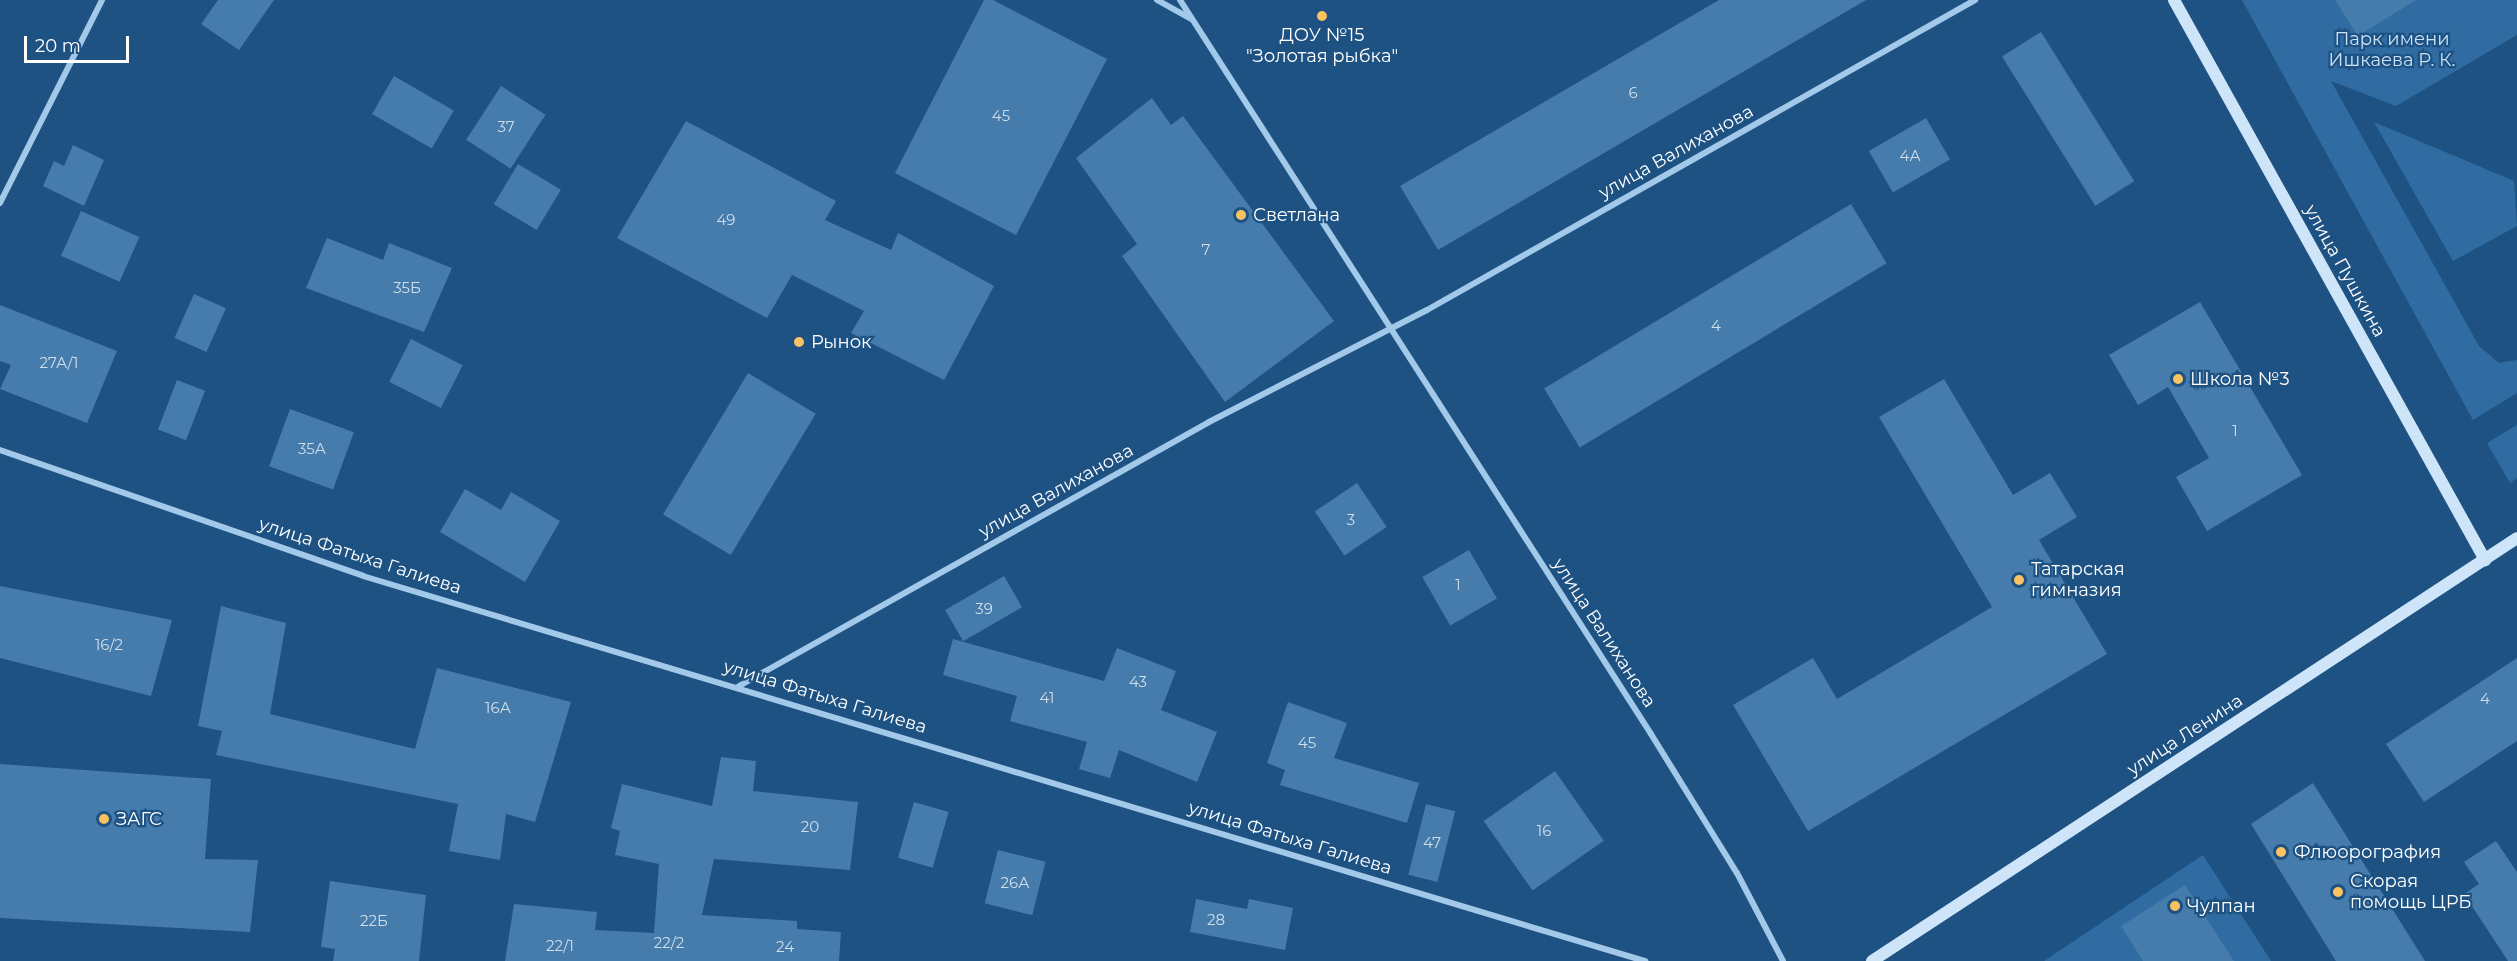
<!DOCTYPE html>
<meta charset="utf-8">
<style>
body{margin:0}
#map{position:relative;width:2517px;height:961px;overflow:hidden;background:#1d5283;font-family:Montserrat,sans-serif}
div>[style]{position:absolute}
.green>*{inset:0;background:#306ca2}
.building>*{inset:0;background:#457cac;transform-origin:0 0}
.street>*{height:6px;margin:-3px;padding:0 3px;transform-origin:3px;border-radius:3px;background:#a3c9ea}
.secondary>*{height:12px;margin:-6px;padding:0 6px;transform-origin:6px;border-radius:6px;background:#cee4f8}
.dots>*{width:16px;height:16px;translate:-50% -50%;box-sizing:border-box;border:3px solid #1d5283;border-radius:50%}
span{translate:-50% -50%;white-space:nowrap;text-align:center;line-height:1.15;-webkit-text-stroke:4.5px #1d5283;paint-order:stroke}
.number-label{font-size:15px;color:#d0deea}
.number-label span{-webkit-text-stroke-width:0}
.poi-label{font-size:18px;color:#fff}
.left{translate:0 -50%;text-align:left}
.park-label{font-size:18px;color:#c8e1f8}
.street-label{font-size:18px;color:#fff}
.scale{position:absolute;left:24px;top:36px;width:105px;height:27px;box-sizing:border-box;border:3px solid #fff;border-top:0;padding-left:8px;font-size:18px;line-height:21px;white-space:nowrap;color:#fff;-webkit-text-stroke:4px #1d5283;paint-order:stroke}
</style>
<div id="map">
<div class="green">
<i style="clip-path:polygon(2242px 0,2517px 0,2517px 35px,2396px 106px,2331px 81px,2479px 346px,2499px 363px,2517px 360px,2517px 393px,2473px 420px)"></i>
<i style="clip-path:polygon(2374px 122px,2514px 181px,2517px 226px,2453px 261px)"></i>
<i style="clip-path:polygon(2517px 425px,2517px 478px,2510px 483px,2487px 443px)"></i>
<i style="clip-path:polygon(2203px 855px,2271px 961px,2044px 961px)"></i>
</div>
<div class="building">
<i style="clip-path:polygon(218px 0,274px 0,239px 50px,201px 24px)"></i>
<i style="clip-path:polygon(984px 0,993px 0,1107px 59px,1016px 235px,895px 173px)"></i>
<i style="clip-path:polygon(1719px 0,1866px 0,1438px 250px,1400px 186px)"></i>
<i style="clip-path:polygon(2335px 0,2416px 0,2358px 36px)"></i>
<i style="left:2041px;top:32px;width:176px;height:46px;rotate:58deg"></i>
<i style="left:394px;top:76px;width:69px;height:44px;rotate:30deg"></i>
<i style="left:501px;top:86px;width:53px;height:64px;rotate:33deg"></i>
<i style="clip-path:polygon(1152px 98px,1171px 125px,1183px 116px,1334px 321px,1225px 402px,1122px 256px,1137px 244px,1076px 158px)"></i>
<i style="left:1926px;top:118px;width:48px;height:66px;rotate:60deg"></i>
<i style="clip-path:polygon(686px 121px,836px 201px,825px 220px,891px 250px,898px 233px,994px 286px,944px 380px,851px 333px,864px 311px,792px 275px,767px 318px,617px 238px)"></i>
<i style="clip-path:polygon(73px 145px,104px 160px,84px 206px,43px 186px,54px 161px,64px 166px)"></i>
<i style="left:518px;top:164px;width:50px;height:47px;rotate:31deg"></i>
<i style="left:1851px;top:204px;width:69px;height:358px;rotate:59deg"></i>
<i style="left:81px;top:211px;width:64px;height:49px;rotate:24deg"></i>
<i style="clip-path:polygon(327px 238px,383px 260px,389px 243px,452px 268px,424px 332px,306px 288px)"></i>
<i style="left:194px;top:294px;width:35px;height:48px;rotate:24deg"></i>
<i style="clip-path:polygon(2200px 302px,2302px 475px,2207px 531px,2176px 477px,2209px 458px,2168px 387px,2138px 405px,2109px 355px)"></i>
<i style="clip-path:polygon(0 305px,117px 351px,87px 423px,0 389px,11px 365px,0 361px)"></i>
<i style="left:411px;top:339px;width:58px;height:48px;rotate:27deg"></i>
<i style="left:748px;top:373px;width:79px;height:165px;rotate:31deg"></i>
<i style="clip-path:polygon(1944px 379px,2013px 495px,2050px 473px,2077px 517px,2039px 540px,2107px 654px,1808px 831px,1733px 705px,1813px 658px,1837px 699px,1992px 607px,1879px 417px)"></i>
<i style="left:177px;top:380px;width:30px;height:53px;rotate:21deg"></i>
<i style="left:290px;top:409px;width:68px;height:61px;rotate:20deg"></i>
<i style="left:1357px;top:483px;width:53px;height:51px;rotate:56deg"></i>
<i style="clip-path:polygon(465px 489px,501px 510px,511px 492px,560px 521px,525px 582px,440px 532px)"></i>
<i style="left:1469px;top:550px;width:56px;height:54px;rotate:60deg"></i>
<i style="left:1004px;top:576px;width:36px;height:68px;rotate:60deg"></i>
<i style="clip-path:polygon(0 586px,172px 620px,151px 696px,0 658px)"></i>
<i style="clip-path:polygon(221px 606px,286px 623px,270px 714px,415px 749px,437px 668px,571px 702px,535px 822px,506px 814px,500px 860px,449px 851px,458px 804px,216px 755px,222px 731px,198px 726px)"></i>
<i style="clip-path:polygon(953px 639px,1104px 681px,1117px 648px,1176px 671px,1161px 710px,1217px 732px,1197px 782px,1119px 750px,1110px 778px,1079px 769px,1087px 742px,1010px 721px,1017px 696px,943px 675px)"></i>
<i style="clip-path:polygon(2517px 658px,2517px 741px,2424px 802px,2386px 744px)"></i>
<i style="clip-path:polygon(1288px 702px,1347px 723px,1334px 758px,1419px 783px,1407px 823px,1280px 785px,1285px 770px,1267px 763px)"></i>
<i style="clip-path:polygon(721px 757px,756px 761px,753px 791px,858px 802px,850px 870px,714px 859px,702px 915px,797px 921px,797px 929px,841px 932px,839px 961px,505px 961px,514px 904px,597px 912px,595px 930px,654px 933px,659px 864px,615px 855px,620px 831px,611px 828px,622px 784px,712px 806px)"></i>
<i style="clip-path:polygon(0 764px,211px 779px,205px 859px,258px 860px,250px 932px,0 918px)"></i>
<i style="left:1555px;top:771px;width:85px;height:87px;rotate:55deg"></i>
<i style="clip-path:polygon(2313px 783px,2425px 961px,2336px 961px,2251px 824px)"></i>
<i style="left:914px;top:802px;width:36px;height:58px;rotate:16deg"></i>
<i style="left:1426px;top:804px;width:30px;height:73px;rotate:14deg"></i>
<i style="clip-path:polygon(2496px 841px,2517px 872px,2517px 961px,2508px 961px,2464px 894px,2479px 884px,2464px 862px)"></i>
<i style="left:998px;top:850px;width:49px;height:55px;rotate:14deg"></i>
<i style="clip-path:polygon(330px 881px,426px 895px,419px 961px,333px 961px,335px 949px,321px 947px)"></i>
<i style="clip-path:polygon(2185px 885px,2234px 961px,2143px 961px,2121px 926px)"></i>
<i style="clip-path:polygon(1196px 899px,1247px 909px,1249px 899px,1293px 908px,1285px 950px,1190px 932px)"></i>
</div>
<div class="street">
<i style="left:1157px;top:0;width:39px;rotate:29deg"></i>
<i style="left:1180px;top:0;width:872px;rotate:57.31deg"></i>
<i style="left:1651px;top:734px;width:163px;rotate:58.3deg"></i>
<i style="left:1737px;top:873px;width:99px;rotate:62.4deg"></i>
<i style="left:0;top:203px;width:227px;rotate:-63.3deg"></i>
<i style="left:0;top:450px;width:384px;rotate:19.1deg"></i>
<i style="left:363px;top:576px;width:1339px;rotate:16.72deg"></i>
<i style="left:739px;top:686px;width:539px;rotate:-29.32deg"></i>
<i style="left:1209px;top:422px;width:245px;rotate:-27.2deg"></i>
<i style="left:1427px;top:310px;width:630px;rotate:-29.5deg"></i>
</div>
<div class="secondary">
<i style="left:2174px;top:0;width:641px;rotate:60.95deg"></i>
<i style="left:1872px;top:961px;width:771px;rotate:-33.26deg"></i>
</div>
<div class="dots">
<i style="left:1322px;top:16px;background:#fac261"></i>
<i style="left:1241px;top:215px;background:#fac261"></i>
<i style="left:799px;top:342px;background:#fac261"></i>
<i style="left:2178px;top:379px;background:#fac261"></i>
<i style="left:2019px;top:580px;background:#fac261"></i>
<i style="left:104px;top:819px;background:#fac261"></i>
<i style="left:2281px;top:852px;background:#fac261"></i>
<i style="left:2338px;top:892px;background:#fac261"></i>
<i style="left:2175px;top:906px;background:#fac261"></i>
</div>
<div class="number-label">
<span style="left:1633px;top:93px">6</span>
<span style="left:1001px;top:116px">45</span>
<span style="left:506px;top:127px">37</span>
<span style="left:1910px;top:156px">4А</span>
<span style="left:726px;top:220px">49</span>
<span style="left:1206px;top:250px">7</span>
<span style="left:407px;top:288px">35Б</span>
<span style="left:1716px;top:326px">4</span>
<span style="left:59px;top:363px">27А/1</span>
<span style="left:2235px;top:431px">1</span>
<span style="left:312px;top:449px">35А</span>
<span style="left:1351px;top:520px">3</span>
<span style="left:1458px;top:585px">1</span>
<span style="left:984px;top:609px">39</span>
<span style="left:109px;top:645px">16/2</span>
<span style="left:1138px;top:682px">43</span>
<span style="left:1047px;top:698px">41</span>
<span style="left:2485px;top:699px">4</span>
<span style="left:498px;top:708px">16А</span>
<span style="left:1307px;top:743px">45</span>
<span style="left:810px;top:827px">20</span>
<span style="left:1544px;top:831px">16</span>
<span style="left:1432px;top:843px">47</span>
<span style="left:1015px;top:883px">26А</span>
<span style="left:1216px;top:920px">28</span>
<span style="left:374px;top:921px">22Б</span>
<span style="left:669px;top:943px">22/2</span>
<span style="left:560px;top:946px">22/1</span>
<span style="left:785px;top:947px">24</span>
</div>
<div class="poi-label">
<span style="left:1322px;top:46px">ДОУ №15<br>"Золотая рыбка"</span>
<span class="left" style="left:1253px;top:215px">Светлана</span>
<span class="left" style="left:811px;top:342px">Рынок</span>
<span class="left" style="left:2190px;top:379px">Школа №3</span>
<span class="left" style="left:2031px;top:580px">Татарская<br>гимназия</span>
<span class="left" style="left:116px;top:819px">ЗАГС</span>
<span class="left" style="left:2294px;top:852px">Флюорография</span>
<span class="left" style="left:2350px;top:892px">Скорая<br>помощь ЦРБ</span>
<span class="left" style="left:2187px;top:906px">Чулпан</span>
</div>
<div class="park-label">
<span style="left:2392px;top:50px">Парк имени<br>Ишкаева Р. К.</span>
</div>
<div class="street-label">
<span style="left:1676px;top:152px;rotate:-29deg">улица Валиханова</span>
<span style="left:2345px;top:271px;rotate:61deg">улица Пушкина</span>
<span style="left:1056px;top:491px;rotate:-29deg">улица Валиханова</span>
<span style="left:360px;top:556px;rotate:18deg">улица Фатыха Галиева</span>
<span style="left:1604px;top:633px;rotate:57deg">улица Валиханова</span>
<span style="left:825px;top:697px;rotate:17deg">улица Фатыха Галиева</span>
<span style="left:2185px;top:735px;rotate:-33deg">улица Ленина</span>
<span style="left:1290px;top:838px;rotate:17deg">улица Фатыха Галиева</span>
</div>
<div class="scale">20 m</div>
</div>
